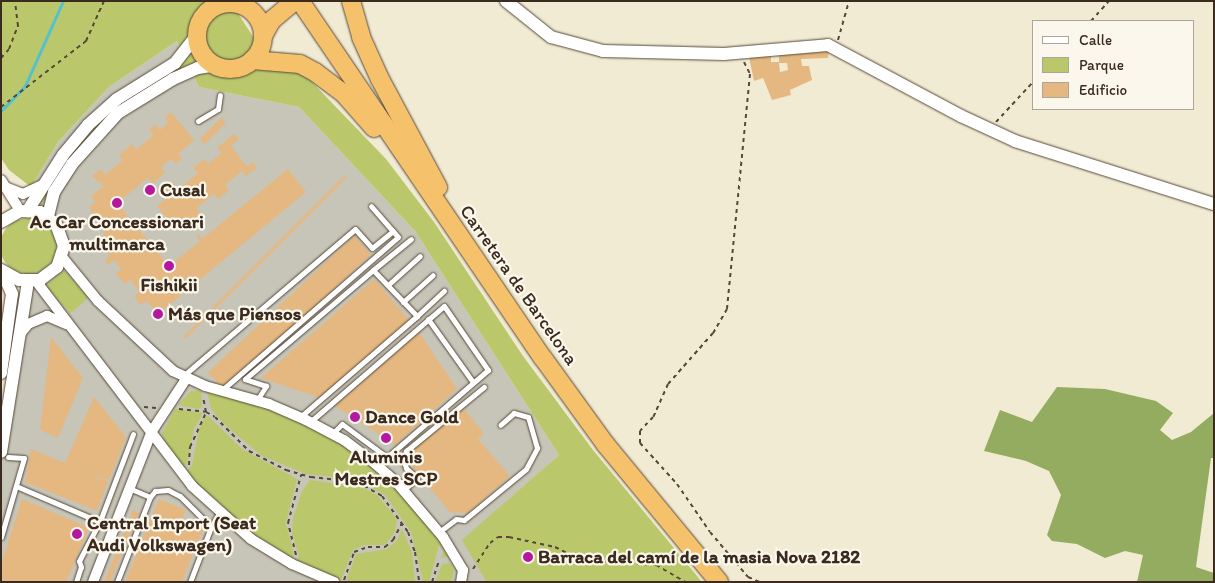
<!DOCTYPE html>
<meta charset="utf-8">
<style>
body{margin:0}
#map{position:relative;width:1215px;height:583px;overflow:hidden;background:#f1ebd3;font-family:Itim,sans-serif}
div>[style]{position:absolute}
.industrial>*{inset:0;background:#c6c5b8}
.green>*{inset:0;background:#bac86b;transform-origin:0 0}
.round{border-radius:50%}
.forest>*{inset:0;background:#93ac5f}
.stream>*{height:2.5px;margin:-1.25px;padding:0 1.25px;transform-origin:1.25px;border-radius:1.25px;background:#55c1ce}
.building>*{inset:0;background:#e5b881;transform-origin:0 0}
.path>*{height:2px;margin-top:-1px;transform-origin:0;background:repeating-linear-gradient(90deg,#564739 0 4px,transparent 0 8px)}
.roads{filter:drop-shadow(0 0 1px #564739) drop-shadow(0 0 1px #564739)}
.service>*{height:5px;margin:-2.5px;padding:0 2.5px;transform-origin:2.5px;border-radius:2.5px;background:#fff}
.minor>*{height:10px;margin:-5px;padding:0 5px;transform-origin:5px;border-radius:5px;background:#fff}
.tertiary>*{height:12px;margin:-6px;padding:0 6px;transform-origin:6px;border-radius:6px;background:#fff}
.trunk>*{height:18px;margin:-9px;padding:0 9px;transform-origin:9px;border-radius:9px;background:#f5c16b}
.trunk>.ring{margin:-9px;padding:0;box-sizing:content-box;background:none;border:18px solid #f5c16b;border-radius:50%}
.dots>*{width:14px;height:14px;translate:-50% -50%;box-sizing:border-box;border:2px solid #fbf7ec;border-radius:50%}
span{translate:-50% -50%;white-space:nowrap;text-align:center;line-height:1.15;-webkit-text-stroke:4.5px #fbf7ec;paint-order:stroke}
.poi-label{font-size:19px;color:#3b2a1e;font-weight:700}
.left{translate:0 -50%;text-align:left}
.street-label{font-size:19px;color:#3b2a1e}
.frame{position:absolute;inset:0;border:2px solid #3b2a1e;pointer-events:none}
.legend{position:absolute;left:1032px;top:20px;width:162px;height:90px;box-sizing:border-box;background:#fbf7ec;border:1px solid #aea59a;margin:0;padding:6px 9px;list-style:none;font-size:15px;color:#3b2a1e}
.legend li{display:flex;align-items:center;gap:10px;height:25px}
.legend b{width:25px;border:1px solid #aea59a}
</style>
<div id="map">
<div class="industrial">
<i style="clip-path:polygon(177px 41px,199px 87px,299px 107px,415px 231px,559px 455px,463px 540px,488px 582px,1px 582px,1px 416px,30px 248px,31px 187px,58px 142px,109px 87px)"></i>
</div>
<div class="green">
<i style="clip-path:polygon(1px 1px,230px 1px,274px 69px,296px 71px,310px 80px,386px 159px,434px 222px,523px 356px,593px 450px,702px 582px,486px 581px,462px 540px,559px 455px,415px 231px,299px 107px,199px 87px,189px 66px,148px 87px,99px 125px,77px 149px,42px 204px,39px 203px,67px 157px,94px 125px,184px 56px,177px 41px,109px 87px,58px 142px,31px 187px,9px 170px,1px 158px)"></i>
<i class="round" style="left:0;top:218px;width:56px;height:56px"></i>
<i style="left:64px;top:270px;width:37px;height:24px;rotate:49deg"></i>
<i style="clip-path:polygon(201px 390px,202px 406px,199px 409px,178px 405px,191px 391px)"></i>
<i style="clip-path:polygon(207px 391px,268px 408px,330px 437px,355px 453px,421px 514px,451px 556px,441px 558px,444px 551px,439px 545px,429px 582px,423px 581px,411px 532px,385px 495px,354px 479px,306px 474px,262px 456px,225px 425px,211px 409px)"></i>
<i style="clip-path:polygon(175px 409px,203px 413px,194px 429px,187px 464px,183px 468px,164px 441px,162px 433px)"></i>
<i style="clip-path:polygon(208px 416px,242px 449px,297px 479px,286px 523px,294px 555px,292px 559px,239px 525px,186px 472px,192px 465px,199px 429px,204px 418px)"></i>
<i style="clip-path:polygon(310px 480px,361px 487px,377px 495px,397px 519px,395px 532px,385px 545px,365px 545px,353px 550px,341px 580px,296px 561px,299px 556px,292px 534px,293px 518px,302px 491px)"></i>
<i style="clip-path:polygon(402px 529px,412px 552px,415px 582px,346px 581px,356px 554px,387px 549px,397px 540px)"></i>
<i style="clip-path:polygon(450px 563px,454px 570px,451px 582px,435px 582px,442px 564px)"></i>
</div>
<div class="forest">
<i style="clip-path:polygon(1057px 387px,1105px 389px,1156px 401px,1173px 413px,1160px 430px,1172px 440px,1191px 432px,1214px 413px,1214px 458px,1211px 458px,1196px 567px,1214px 573px,1214px 582px,1137px 582px,1143px 555px,1125px 551px,1105px 558px,1077px 544px,1052px 541px,1047px 535px,1061px 495px,1049px 471px,1026px 461px,984px 451px,1000px 410px,1032px 422px)"></i>
</div>
<div class="stream">
<i style="left:1px;top:111px;width:35px;rotate:-46deg"></i>
<i style="left:25px;top:86px;width:93px;rotate:-65.9deg"></i>
</div>
<div class="building">
<i style="clip-path:polygon(evenodd,829px 50px,828px 58px,801px 59px,802px 66px,809px 66px,812px 80px,790px 90px,791px 95px,772px 100px,763px 78px,754px 81px,749px 57px,771px 54px,771px 62px,779px 62px,779px 53px,829px 50px,779px 63px,787px 63px,788px 70px,780px 72px,779px 63px)"></i>
<i style="clip-path:polygon(171px 112px,194px 140px,178px 154px,182px 159px,176px 164px,171px 159px,161px 167px,165px 173px,153px 183px,148px 178px,117px 203px,169px 266px,200px 241px,196px 236px,198px 234px,202px 239px,288px 169px,306px 192px,158px 314px,147px 301px,141px 305px,134px 296px,140px 292px,130px 280px,125px 284px,116px 274px,121px 269px,114px 260px,108px 265px,105px 260px,110px 256px,100px 239px,105px 234px,89px 207px,95px 202px,91px 196px,104px 186px,92px 176px,101px 169px,105px 175px,123px 160px,119px 155px,132px 144px,136px 150px,145px 142px,154px 135px,149px 130px,156px 124px,160px 130px,168px 123px,165px 117px)"></i>
<i style="left:221px;top:118px;width:7px;height:30px;rotate:45deg"></i>
<i style="clip-path:polygon(234px 134px,239px 139px,231px 146px,247px 167px,253px 162px,257px 168px,246px 176px,242px 171px,225px 185px,229px 190px,219px 199px,214px 194px,197px 208px,200px 214px,187px 225px,183px 220px,174px 227px,157px 206px,166px 199px,162px 194px,174px 183px,179px 189px,198px 173px,193px 168px,204px 159px,208px 164px,222px 153px,217px 148px)"></i>
<i style="left:344px;top:176px;width:3px;height:227px;rotate:45deg"></i>
<i style="left:354px;top:236px;width:25px;height:200px;rotate:47deg"></i>
<i style="clip-path:polygon(374px 279px,409px 320px,320px 398px,261px 378px)"></i>
<i style="clip-path:polygon(419px 332px,457px 389px,395px 445px,335px 406px)"></i>
<i style="clip-path:polygon(51px 337px,83px 378px,58px 438px,40px 430px)"></i>
<i style="clip-path:polygon(94px 397px,126px 437px,109px 480px,85px 471px,108px 481px,97px 511px,25px 482px,31px 449px,65px 463px)"></i>
<i style="clip-path:polygon(460px 410px,465px 410px,484px 434px,478px 439px,510px 476px,468px 513px,450px 512px,413px 468px,415px 449px)"></i>
<i style="clip-path:polygon(22px 499px,89px 528px,66px 582px,1px 582px,1px 565px)"></i>
<i style="clip-path:polygon(159px 499px,186px 510px,182px 519px,204px 528px,200px 537px,182px 582px,125px 582px)"></i>
<i style="clip-path:polygon(133px 510px,139px 513px,110px 582px,104px 582px)"></i>
</div>
<div class="path">
<i style="left:1091px;top:21px;width:27px;rotate:-48deg"></i>
<i style="left:838px;top:40px;width:41px;rotate:-74.2deg"></i>
<i style="left:1px;top:58px;width:12px;rotate:-48deg"></i>
<i style="left:9px;top:49px;width:25px;rotate:-69deg"></i>
<i style="left:18px;top:26px;width:25px;rotate:-97deg"></i>
<i style="left:744px;top:62px;width:13px;rotate:63deg"></i>
<i style="left:750px;top:74px;width:236px;rotate:95.6deg"></i>
<i style="left:727px;top:309px;width:28px;rotate:120deg"></i>
<i style="left:713px;top:333px;width:68px;rotate:131.4deg"></i>
<i style="left:668px;top:384px;width:36px;rotate:114deg"></i>
<i style="left:653px;top:417px;width:19px;rotate:133deg"></i>
<i style="left:640px;top:431px;width:12px;rotate:90deg"></i>
<i style="left:640px;top:443px;width:55px;rotate:47.9deg"></i>
<i style="left:677px;top:484px;width:58px;rotate:55.5deg"></i>
<i style="left:710px;top:532px;width:59px;rotate:49.8deg"></i>
<i style="left:748px;top:577px;width:13px;rotate:23deg"></i>
<i style="left:1px;top:107px;width:108px;rotate:-37.8deg"></i>
<i style="left:86px;top:41px;width:44px;rotate:-65.8deg"></i>
<i style="left:996px;top:122px;width:56px;rotate:-47.2deg"></i>
<i style="left:144px;top:407px;width:12px;rotate:5deg"></i>
<i style="left:179px;top:409px;width:27px;rotate:6deg"></i>
<i style="left:206px;top:412px;width:10px;rotate:29deg"></i>
<i style="left:215px;top:417px;width:48px;rotate:45deg"></i>
<i style="left:249px;top:451px;width:42px;rotate:27.2deg"></i>
<i style="left:286px;top:470px;width:26px;rotate:16deg"></i>
<i style="left:311px;top:477px;width:46px;rotate:6.2deg"></i>
<i style="left:357px;top:482px;width:29px;rotate:29deg"></i>
<i style="left:382px;top:496px;width:44px;rotate:54.2deg"></i>
<i style="left:408px;top:532px;width:21px;rotate:71deg"></i>
<i style="left:415px;top:552px;width:30px;rotate:82deg"></i>
<i style="left:189px;top:465px;width:18px;rotate:-87deg"></i>
<i style="left:190px;top:447px;width:38px;rotate:-65deg"></i>
<i style="left:206px;top:412px;width:16px;rotate:-101deg"></i>
<i style="left:296px;top:555px;width:33px;rotate:-104deg"></i>
<i style="left:288px;top:523px;width:50px;rotate:-74.8deg"></i>
<i style="left:473px;top:569px;width:31px;rotate:-57deg"></i>
<i style="left:490px;top:543px;width:10px;rotate:-37deg"></i>
<i style="left:498px;top:537px;width:11px"></i>
<i style="left:509px;top:537px;width:47px;rotate:12.3deg"></i>
<i style="left:555px;top:547px;width:29px;rotate:27deg"></i>
<i style="left:581px;top:560px;width:75px;rotate:3.8deg"></i>
<i style="left:656px;top:565px;width:34px;rotate:30deg"></i>
<i style="left:344px;top:580px;width:30px;rotate:-70deg"></i>
<i style="left:354px;top:552px;width:15px;rotate:-20deg"></i>
<i style="left:368px;top:547px;width:17px"></i>
<i style="left:385px;top:547px;width:11px;rotate:-41deg"></i>
<i style="left:393px;top:540px;width:19px;rotate:-62deg"></i>
<i style="left:432px;top:582px;width:22px;rotate:-72deg"></i>
</div>
<div class="roads">
<div class="service">
<i style="left:198px;top:121px;width:23px;rotate:-31deg"></i>
<i style="left:218px;top:109px;width:14px;rotate:-82deg"></i>
<i style="left:373px;top:270px;width:49px;rotate:-39.2deg"></i>
<i style="left:388px;top:285px;width:43px;rotate:-42.2deg"></i>
<i style="left:403px;top:302px;width:40px;rotate:-42deg"></i>
<i style="left:417px;top:316px;width:37px;rotate:-43deg"></i>
<i style="left:428px;top:319px;width:77px;rotate:54.5deg"></i>
<i style="left:183px;top:376px;width:226px;rotate:-40.5deg"></i>
<i style="left:355px;top:229px;width:25px;rotate:48deg"></i>
<i style="left:372px;top:248px;width:27px;rotate:-39deg"></i>
<i style="left:222px;top:390px;width:233px;rotate:-41deg"></i>
<i style="left:398px;top:237px;width:41px;rotate:-131.1deg"></i>
<i style="left:257px;top:400px;width:17px;rotate:-57deg"></i>
<i style="left:266px;top:386px;width:22px;rotate:-162deg"></i>
<i style="left:245px;top:379px;width:168px;rotate:-40.4deg"></i>
<i style="left:373px;top:270px;width:64px;rotate:46.3deg"></i>
<i style="left:417px;top:316px;width:155px;rotate:139.2deg"></i>
<i style="left:310px;top:422px;width:177px;rotate:-40.9deg"></i>
<i style="left:444px;top:306px;width:78px;rotate:55.5deg"></i>
<i style="left:488px;top:370px;width:145px;rotate:139.2deg"></i>
<i style="left:332px;top:434px;width:14px;rotate:-45deg"></i>
<i style="left:342px;top:424px;width:56px;rotate:36.3deg"></i>
<i style="left:16px;top:486px;width:107px;rotate:23.2deg"></i>
<i style="left:404px;top:490px;width:18px;rotate:-43deg"></i>
<i style="left:417px;top:478px;width:15px;rotate:-138deg"></i>
<i style="left:406px;top:468px;width:9px;rotate:-108deg"></i>
<i style="left:403px;top:459px;width:9px;rotate:-69deg"></i>
<i style="left:406px;top:451px;width:101px;rotate:-39.4deg"></i>
<i style="left:150px;top:497px;width:8px;rotate:-50deg"></i>
<i style="left:155px;top:491px;width:13px;rotate:-4deg"></i>
<i style="left:168px;top:490px;width:13px;rotate:27deg"></i>
<i style="left:180px;top:496px;width:44px;rotate:45deg"></i>
<i style="left:211px;top:527px;width:59px;rotate:110.9deg"></i>
<i style="left:211px;top:527px;width:16px;rotate:-60deg"></i>
<i style="left:439px;top:532px;width:21px;rotate:-37deg"></i>
<i style="left:456px;top:519px;width:8px;rotate:7deg"></i>
<i style="left:464px;top:520px;width:80px;rotate:-39.4deg"></i>
<i style="left:526px;top:469px;width:24px;rotate:-62deg"></i>
<i style="left:537px;top:448px;width:32px;rotate:-106deg"></i>
<i style="left:528px;top:417px;width:15px;rotate:-164deg"></i>
<i style="left:514px;top:413px;width:18px;rotate:139deg"></i>
<i style="left:1px;top:537px;width:82px;rotate:-73.8deg"></i>
<i style="left:24px;top:458px;width:16px;rotate:-176deg"></i>
<i style="left:76px;top:582px;width:16px;rotate:-72deg"></i>
<i style="left:81px;top:567px;width:6px;rotate:-108deg"></i>
<i style="left:79px;top:561px;width:45px;rotate:-62.3deg"></i>
<i style="left:100px;top:521px;width:93px;rotate:-69.2deg"></i>
<i style="left:117px;top:582px;width:91px;rotate:-68.8deg"></i>
<i style="left:150px;top:497px;width:21px;rotate:-157deg"></i>
</div>
<div class="minor">
<i style="left:1px;top:180px;width:36px;rotate:58deg"></i>
<i style="left:5px;top:187px;width:19px;rotate:21deg"></i>
<i style="left:23px;top:194px;width:23px;rotate:-25deg"></i>
<i style="left:62px;top:257px;width:57px;rotate:50.7deg"></i>
<i style="left:98px;top:301px;width:103px;rotate:43deg"></i>
<i style="left:173px;top:371px;width:35px;rotate:25deg"></i>
<i style="left:205px;top:386px;width:66px;rotate:15.7deg"></i>
<i style="left:269px;top:404px;width:40px;rotate:23.4deg"></i>
<i style="left:306px;top:420px;width:43px;rotate:27.8deg"></i>
<i style="left:344px;top:440px;width:35px;rotate:37deg"></i>
<i style="left:372px;top:461px;width:35px;rotate:41deg"></i>
<i style="left:398px;top:484px;width:70px;rotate:49.7deg"></i>
<i style="left:443px;top:537px;width:39px;rotate:59deg"></i>
<i style="left:463px;top:570px;width:12px;rotate:99deg"></i>
<i style="left:36px;top:281px;width:258px;rotate:52.7deg"></i>
<i style="left:192px;top:486px;width:79px;rotate:41.9deg"></i>
<i style="left:251px;top:539px;width:48px;rotate:31.4deg"></i>
<i style="left:292px;top:564px;width:46px;rotate:23.2deg"></i>
<i style="left:20px;top:334px;width:13px;rotate:-51deg"></i>
<i style="left:28px;top:324px;width:21px;rotate:-23deg"></i>
<i style="left:47px;top:316px;width:21px;rotate:23deg"></i>
<i style="left:93px;top:582px;width:162px;rotate:-68.7deg"></i>
<i style="left:152px;top:431px;width:62px;rotate:-56.8deg"></i>
</div>
<div class="tertiary">
<i style="left:506px;top:1px;width:58px;rotate:38.7deg"></i>
<i style="left:551px;top:37px;width:54px;rotate:15.1deg"></i>
<i style="left:603px;top:51px;width:121px;rotate:1.4deg"></i>
<i style="left:724px;top:54px;width:104px;rotate:-4.9deg"></i>
<i style="left:828px;top:45px;width:151px;rotate:28.1deg"></i>
<i style="left:961px;top:116px;width:60px;rotate:24.8deg"></i>
<i style="left:1015px;top:141px;width:209px;rotate:17.6deg"></i>
<i style="left:28px;top:210px;width:65px;rotate:-57.5deg"></i>
<i style="left:63px;top:155px;width:39px;rotate:-50deg"></i>
<i style="left:88px;top:125px;width:39px;rotate:-42deg"></i>
<i style="left:117px;top:99px;width:68px;rotate:-31.8deg"></i>
<i style="left:175px;top:63px;width:37px;rotate:-52deg"></i>
<i style="left:48px;top:216px;width:25px;rotate:-76deg"></i>
<i style="left:54px;top:192px;width:33px;rotate:-57deg"></i>
<i style="left:72px;top:164px;width:69px;rotate:-48deg"></i>
<i style="left:118px;top:113px;width:65px;rotate:-31.7deg"></i>
<i style="left:173px;top:79px;width:27px;rotate:-24deg"></i>
<i style="left:198px;top:68px;width:19px;rotate:-9deg"></i>
<i style="left:1px;top:222px;width:22px;rotate:-30deg"></i>
<i style="left:20px;top:211px;width:20px;rotate:3deg"></i>
<i style="left:40px;top:212px;width:20px;rotate:37deg"></i>
<i style="left:56px;top:224px;width:23px;rotate:70deg"></i>
<i style="left:64px;top:246px;width:22px;rotate:108deg"></i>
<i style="left:57px;top:267px;width:21px;rotate:143deg"></i>
<i style="left:40px;top:280px;width:21px;rotate:180deg"></i>
<i style="left:19px;top:280px;width:21px;rotate:-151deg"></i>
<i style="left:1px;top:373px;width:80px;rotate:-82.1deg"></i>
<i style="left:12px;top:294px;width:23px;rotate:-113deg"></i>
<i style="left:1px;top:452px;width:172px;rotate:-81deg"></i>
</div>
<div class="trunk">
<i style="left:300px;top:1px;width:432px;rotate:55.8deg"></i>
<i style="left:543px;top:358px;width:107px;rotate:54.1deg"></i>
<i style="left:606px;top:445px;width:178px;rotate:50.5deg"></i>
<i style="left:351px;top:1px;width:37px;rotate:74deg"></i>
<i style="left:361px;top:37px;width:46px;rotate:65.7deg"></i>
<i style="left:380px;top:79px;width:123px;rotate:61.8deg"></i>
<i class="ring" style="left:197px;top:3px;width:48px;height:48px"></i>
<i style="left:263px;top:36px;width:18px;rotate:-61deg"></i>
<i style="left:272px;top:20px;width:30px;rotate:-40deg"></i>
<i style="left:252px;top:60px;width:48px;rotate:4.8deg"></i>
<i style="left:300px;top:64px;width:17px;rotate:28deg"></i>
<i style="left:315px;top:72px;width:38px;rotate:37deg"></i>
<i style="left:345px;top:95px;width:44px;rotate:48.7deg"></i>
</div>
</div>
<div class="dots">
<i style="left:150px;top:190px;background:#b5179e"></i>
<i style="left:117px;top:203px;background:#b5179e"></i>
<i style="left:169px;top:266px;background:#b5179e"></i>
<i style="left:158px;top:314px;background:#b5179e"></i>
<i style="left:355px;top:417px;background:#b5179e"></i>
<i style="left:386px;top:438px;background:#b5179e"></i>
<i style="left:77px;top:534px;background:#b5179e"></i>
<i style="left:528px;top:557px;background:#b5179e"></i>
</div>
<div class="poi-label">
<span class="left" style="left:160px;top:190px">Cusal</span>
<span style="left:117px;top:233px">Ac Car Concessionari<br>multimarca</span>
<span style="left:169px;top:285px">Fishikii</span>
<span class="left" style="left:168px;top:314px">Más que Piensos</span>
<span class="left" style="left:365px;top:417px">Dance Gold</span>
<span style="left:386px;top:468px">Aluminis<br>Mestres SCP</span>
<span class="left" style="left:87px;top:534px">Central Import (Seat<br>Audi Volkswagen)</span>
<span class="left" style="left:538px;top:557px">Barraca del camí de la masia Nova 2182</span>
</div>
<div class="street-label">
<span style="left:519px;top:285px;rotate:55deg">Carretera de Barcelona</span>
</div>
<div class="frame"></div>
<ul class="legend">
<li><b style="height:6px;background:#fff"></b>Calle</li>
<li><b style="height:14px;background:#bac86b"></b>Parque</li>
<li><b style="height:14px;background:#e5b881"></b>Edificio</li>
</ul>
</div>
